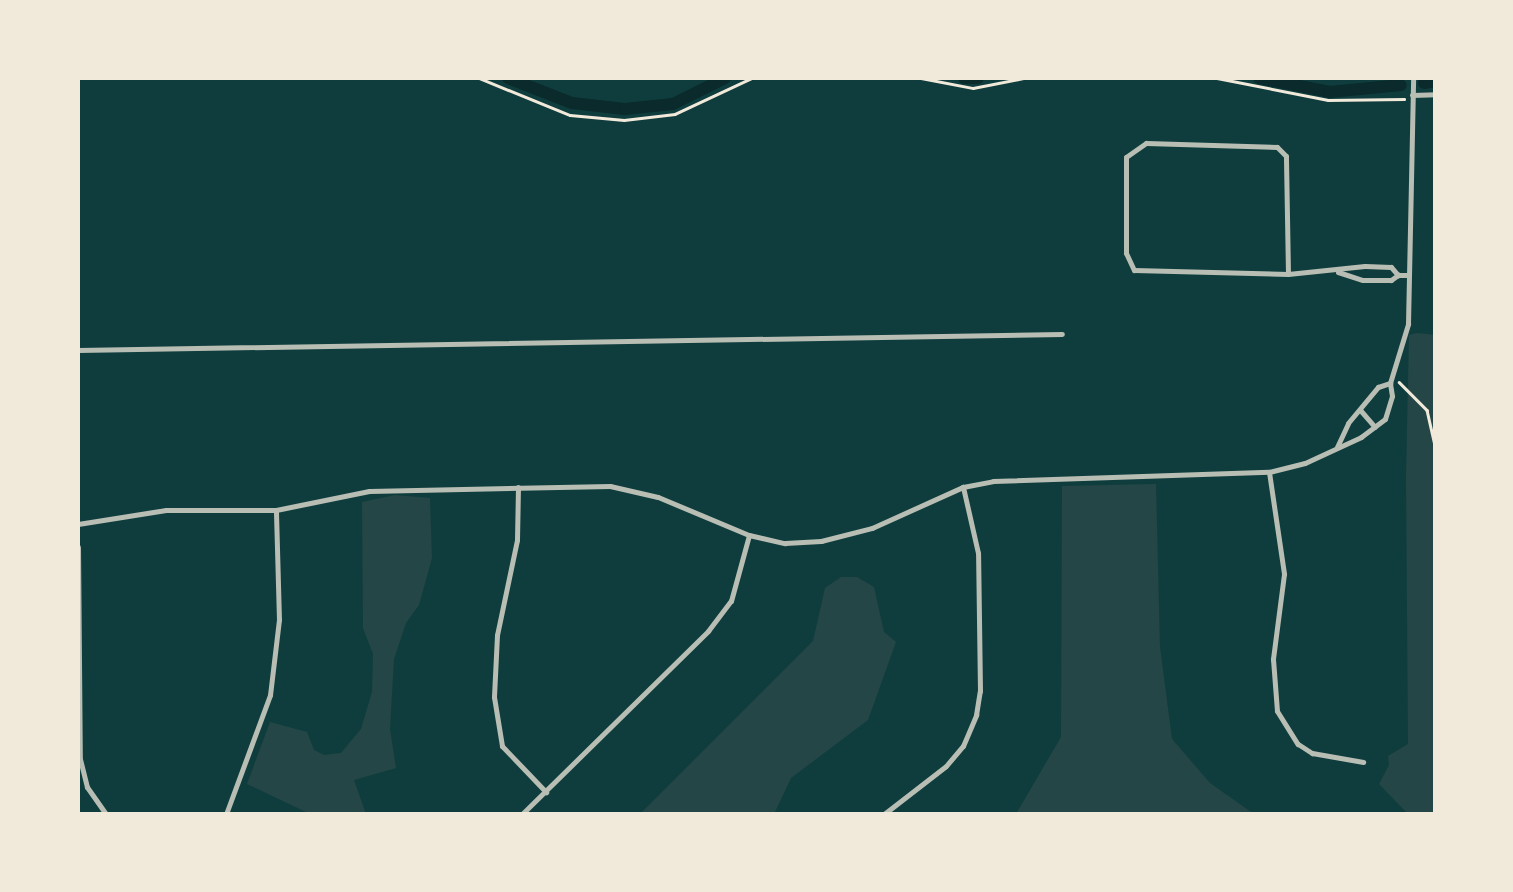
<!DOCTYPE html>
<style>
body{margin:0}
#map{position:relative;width:1513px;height:892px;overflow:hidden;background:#0f3d3e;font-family:"Libre Baskerville",serif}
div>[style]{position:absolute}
.green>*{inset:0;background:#244646}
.canal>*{height:12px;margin:-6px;padding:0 6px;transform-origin:6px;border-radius:6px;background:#0a2a2b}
.path>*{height:2.5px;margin:-1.25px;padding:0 1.25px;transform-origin:1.25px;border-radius:1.25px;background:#f1e9da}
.minor>*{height:5px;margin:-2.5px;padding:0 2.5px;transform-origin:2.5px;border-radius:2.5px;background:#b8beb3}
span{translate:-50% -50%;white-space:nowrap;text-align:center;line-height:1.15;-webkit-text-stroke:9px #f1e9da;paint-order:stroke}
.frame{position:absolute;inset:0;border:80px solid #f1e9da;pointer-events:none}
</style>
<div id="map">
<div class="green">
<i style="clip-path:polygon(1417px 333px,1436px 335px,1435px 814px,1408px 814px,1379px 784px,1389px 765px,1388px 756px,1408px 744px,1406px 477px,1409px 335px)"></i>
<i style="clip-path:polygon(1156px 484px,1160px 647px,1172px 739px,1210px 783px,1254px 814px,1016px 814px,1061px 737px,1062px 486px)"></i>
<i style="clip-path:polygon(395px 495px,430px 498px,432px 558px,419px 605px,406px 623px,394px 659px,390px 729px,396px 768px,354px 780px,366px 814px,310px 814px,247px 784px,270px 722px,307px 732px,314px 750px,324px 755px,341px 753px,361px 729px,372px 692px,373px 654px,363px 628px,362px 502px)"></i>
<i style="clip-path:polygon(841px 577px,857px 577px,874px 587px,884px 632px,896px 642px,868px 720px,791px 778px,774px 814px,640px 814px,813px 641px,825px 588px)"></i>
</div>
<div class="canal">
<i style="left:508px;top:78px;width:69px;rotate:21.3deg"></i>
<i style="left:572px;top:103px;width:53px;rotate:6.5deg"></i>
<i style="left:625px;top:109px;width:48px;rotate:-5.9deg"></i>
<i style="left:673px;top:104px;width:58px;rotate:-26.6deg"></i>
<i style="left:964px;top:78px;width:14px"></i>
<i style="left:1259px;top:78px;width:72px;rotate:11.2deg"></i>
<i style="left:1330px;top:92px;width:71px;rotate:-5.6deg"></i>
<i style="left:1424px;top:83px;width:12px;rotate:-9deg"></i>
</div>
<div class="path">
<i style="left:479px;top:78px;width:98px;rotate:22.1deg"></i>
<i style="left:570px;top:115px;width:54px;rotate:5.3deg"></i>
<i style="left:624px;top:120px;width:51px;rotate:-6.7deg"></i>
<i style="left:675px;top:114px;width:85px;rotate:-25.1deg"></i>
<i style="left:921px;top:78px;width:53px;rotate:10.9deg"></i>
<i style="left:973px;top:88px;width:52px;rotate:-11.1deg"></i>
<i style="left:1217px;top:78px;width:113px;rotate:11.2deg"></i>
<i style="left:1328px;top:100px;width:76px;rotate:-0.8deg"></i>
<i style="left:1399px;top:382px;width:40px;rotate:45deg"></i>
<i style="left:1427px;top:410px;width:41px;rotate:77.3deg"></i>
</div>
<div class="minor">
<i style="left:1412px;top:95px;width:24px;rotate:-2deg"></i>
<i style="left:1338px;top:272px;width:26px;rotate:18deg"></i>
<i style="left:1363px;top:280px;width:28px"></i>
<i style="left:1391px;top:280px;width:9px;rotate:-36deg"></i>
<i style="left:1398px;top:275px;width:11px"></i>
<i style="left:1288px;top:274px;width:118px;rotate:-91deg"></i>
<i style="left:1286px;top:156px;width:13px;rotate:-135deg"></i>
<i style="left:1277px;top:147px;width:131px;rotate:-178.3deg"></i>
<i style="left:1146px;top:143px;width:24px;rotate:145deg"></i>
<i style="left:1126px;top:157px;width:96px;rotate:90deg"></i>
<i style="left:1126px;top:253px;width:19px;rotate:65deg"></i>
<i style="left:1134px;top:270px;width:154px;rotate:1.5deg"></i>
<i style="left:1288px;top:274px;width:77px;rotate:-5.9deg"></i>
<i style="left:1365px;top:266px;width:26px;rotate:2deg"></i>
<i style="left:1391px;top:267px;width:11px;rotate:49deg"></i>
<i style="left:78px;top:350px;width:984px;rotate:-0.93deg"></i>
<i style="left:1390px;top:383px;width:62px;rotate:-73deg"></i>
<i style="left:1408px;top:324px;width:246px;rotate:-88.8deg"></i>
<i style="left:1361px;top:411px;width:21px;rotate:49deg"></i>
<i style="left:1337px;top:447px;width:26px;rotate:-65deg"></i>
<i style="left:1348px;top:423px;width:47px;rotate:-50.2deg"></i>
<i style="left:1378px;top:387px;width:13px;rotate:-18deg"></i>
<i style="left:1269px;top:472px;width:103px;rotate:81.6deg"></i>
<i style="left:1284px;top:574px;width:86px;rotate:97.4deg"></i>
<i style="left:1273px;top:659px;width:52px;rotate:85.6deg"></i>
<i style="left:1277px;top:711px;width:39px;rotate:58deg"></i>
<i style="left:1298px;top:744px;width:17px;rotate:33deg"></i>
<i style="left:1312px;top:753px;width:52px;rotate:10deg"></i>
<i style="left:518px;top:487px;width:53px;rotate:91.1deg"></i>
<i style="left:517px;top:540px;width:97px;rotate:101.9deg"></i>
<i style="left:497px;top:635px;width:62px;rotate:92.8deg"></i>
<i style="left:494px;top:697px;width:50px;rotate:80.7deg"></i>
<i style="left:502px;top:746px;width:64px;rotate:46.3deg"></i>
<i style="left:78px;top:524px;width:89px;rotate:-9deg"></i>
<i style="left:166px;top:510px;width:110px"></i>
<i style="left:276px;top:510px;width:95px;rotate:-11.5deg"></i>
<i style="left:369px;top:491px;width:241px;rotate:-1.2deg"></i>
<i style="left:610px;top:486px;width:49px;rotate:12.9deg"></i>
<i style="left:658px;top:497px;width:99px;rotate:22.7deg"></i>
<i style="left:749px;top:535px;width:37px;rotate:13deg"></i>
<i style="left:785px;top:543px;width:36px;rotate:-3deg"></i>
<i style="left:821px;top:541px;width:53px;rotate:-14.3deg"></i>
<i style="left:872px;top:528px;width:100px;rotate:-24.3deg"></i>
<i style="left:963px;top:487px;width:31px;rotate:-11deg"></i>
<i style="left:993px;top:481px;width:276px;rotate:-1.9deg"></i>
<i style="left:1269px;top:472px;width:37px;rotate:-14deg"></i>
<i style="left:1305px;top:463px;width:62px;rotate:-24.9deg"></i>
<i style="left:1361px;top:437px;width:30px;rotate:-37deg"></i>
<i style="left:1385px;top:419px;width:24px;rotate:-73deg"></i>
<i style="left:1392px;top:396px;width:13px;rotate:-99deg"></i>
<i style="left:78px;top:547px;width:212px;rotate:89.5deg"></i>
<i style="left:80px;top:759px;width:29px;rotate:76deg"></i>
<i style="left:87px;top:787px;width:33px;rotate:55deg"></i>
<i style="left:226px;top:814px;width:127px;rotate:-69.7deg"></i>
<i style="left:270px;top:695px;width:76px;rotate:-83.2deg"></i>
<i style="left:279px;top:620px;width:110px;rotate:-91.6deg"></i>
<i style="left:522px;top:814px;width:261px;rotate:-44.5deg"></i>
<i style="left:708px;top:631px;width:38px;rotate:-53deg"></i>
<i style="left:731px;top:601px;width:68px;rotate:-74.7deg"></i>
<i style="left:884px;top:814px;width:78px;rotate:-37.7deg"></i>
<i style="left:946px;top:766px;width:26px;rotate:-50deg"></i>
<i style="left:963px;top:746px;width:34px;rotate:-67deg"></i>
<i style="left:976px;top:715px;width:24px;rotate:-81deg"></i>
<i style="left:980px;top:691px;width:138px;rotate:-90.8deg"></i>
<i style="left:978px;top:553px;width:68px;rotate:-102.8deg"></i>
</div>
<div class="frame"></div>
</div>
